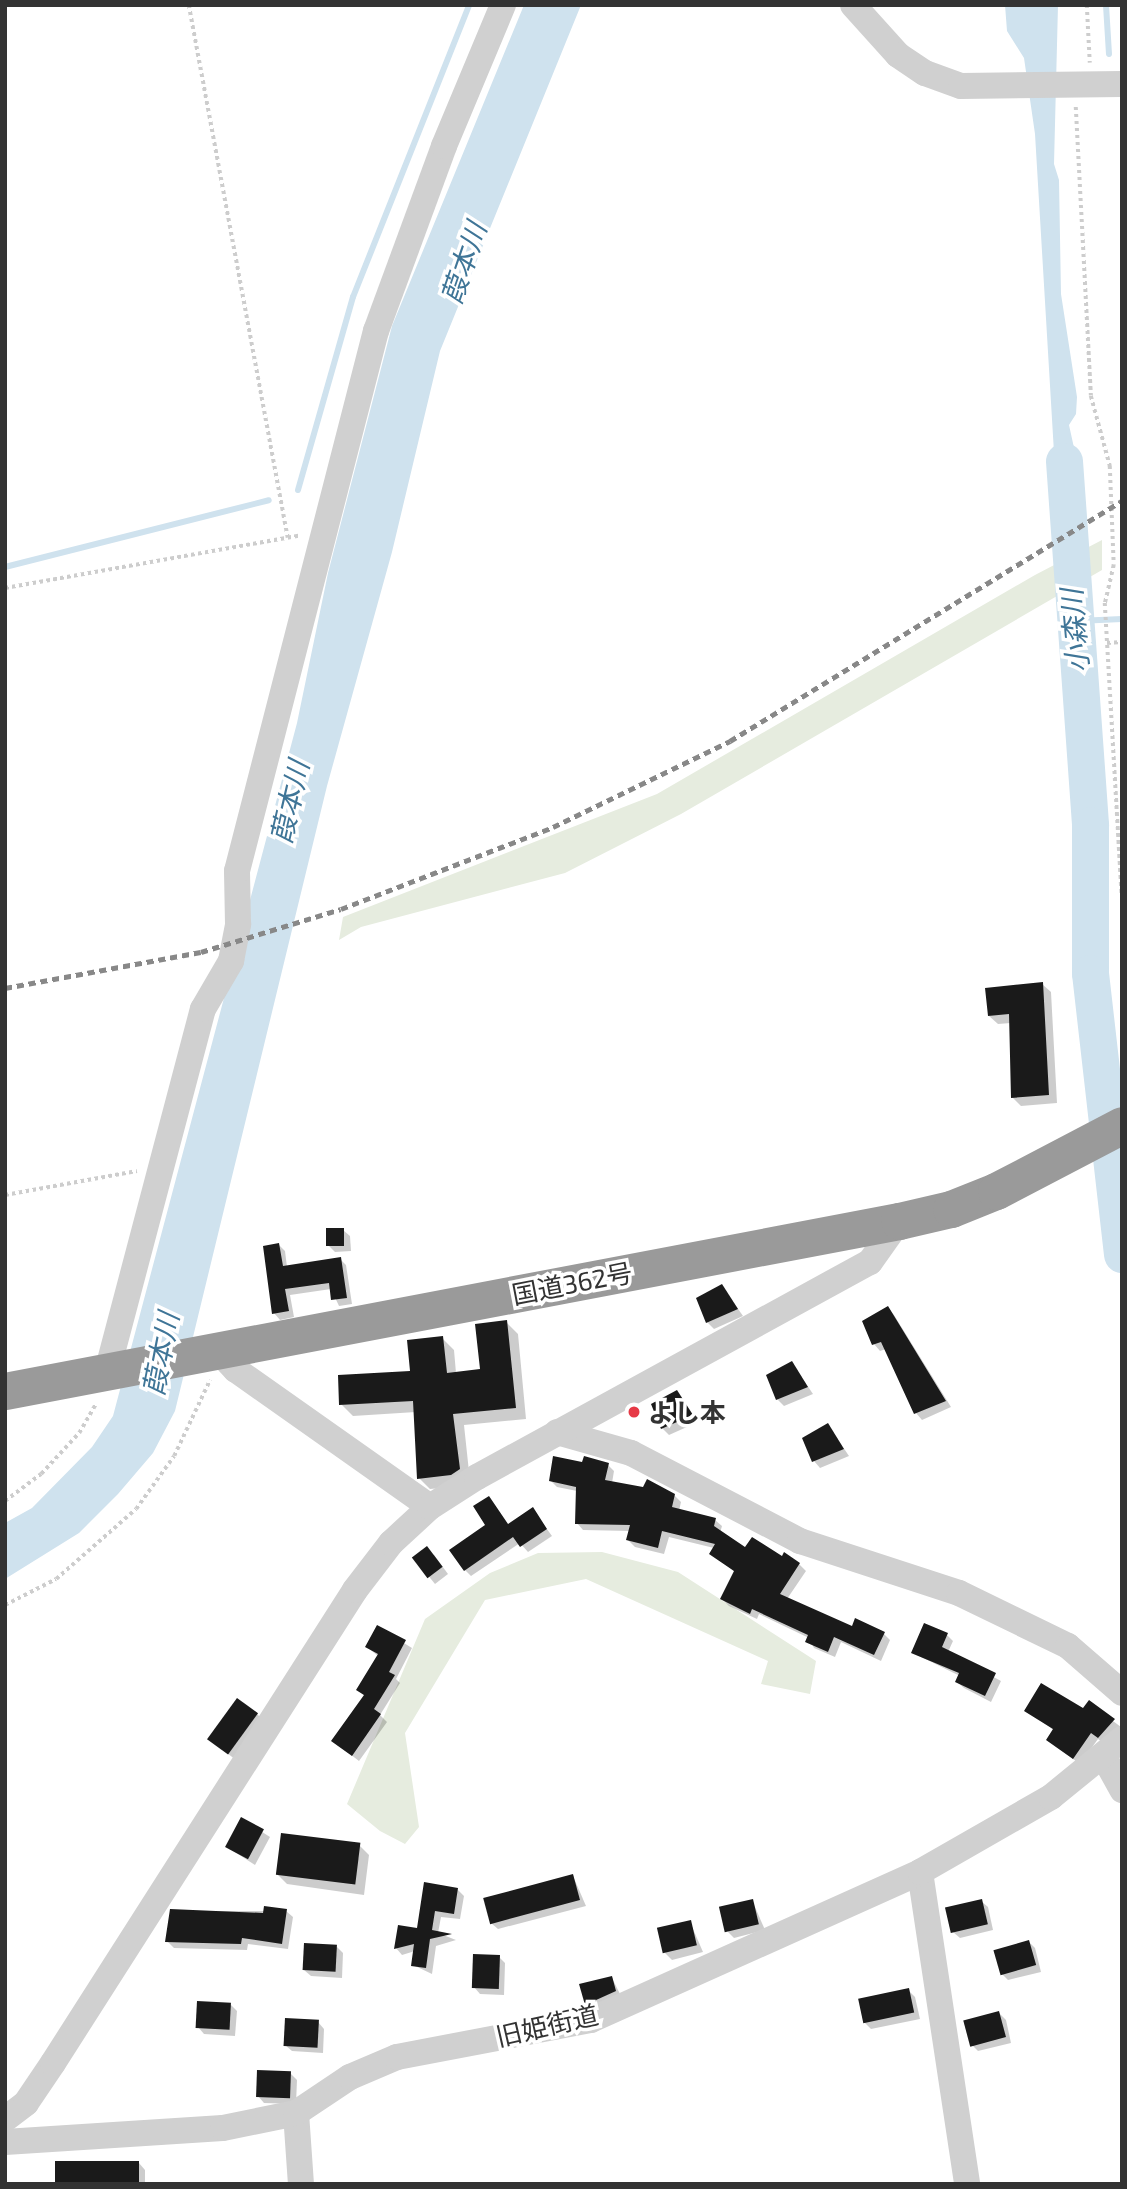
<!DOCTYPE html>
<meta charset="utf-8">
<style>
body{margin:0}
#map{position:relative;width:1127px;height:2189px;overflow:hidden;background:#fff;font-family:"Exo 2","Noto Sans JP",sans-serif}
div>[style]{position:absolute}
.green>*{inset:0;background:#e6ecdf}
.water>*{inset:0;background:#cfe2ee}
.shadow>*{inset:0;background:#0003}
.stream>*{height:6px;margin:-3px;padding:0 3px;transform-origin:3px;border-radius:3px;background:#cfe2ee}
.river>*{height:37px;margin:-18.5px;padding:0 18.5px;transform-origin:18.5px;border-radius:18.5px;background:#cfe2ee}
.building>*{inset:0;background:#1a1a1a;transform-origin:0 0}
.path>*{height:3.5px;margin-top:-1.75px;transform-origin:0;background:repeating-linear-gradient(90deg,#cdcdcd 0 3.5px,transparent 0 7px)}
.minor>*{height:26px;margin:-13px;padding:0 13px;transform-origin:13px;border-radius:13px;background:#d0d0d0}
.highway>*{height:37px;margin:-18.5px;padding:0 18.5px;transform-origin:18.5px;border-radius:18.5px;background:#9a9a9a}
.rail>*{height:5px;margin-top:-2.5px;transform-origin:0;background:repeating-linear-gradient(90deg,#888 0 7px,transparent 0 12px)}
.dots>*{width:19px;height:19px;translate:-50% -50%;box-sizing:border-box;border:4px solid #fff;border-radius:50%}
span{translate:-50% -50%;white-space:nowrap;text-align:center;line-height:1.15;-webkit-text-stroke:7px #fff;paint-order:stroke}
.street-label{font-size:26px;color:#333}
.poi-label{font-size:26px;color:#333;font-weight:700}
.left{translate:0 -50%;text-align:left}
.water-label{font-size:28px;color:#3f7597;font-style:italic}
.frame{position:absolute;inset:0;border:7px solid #333;pointer-events:none}
</style>
<div id="map">
<div class="green">
<i style="clip-path:polygon(1102px 540px,1102px 570px,681px 814px,565px 873px,361px 927px,339px 940px,343px 917px,657px 794px,1035px 575px)"></i>
<i style="clip-path:polygon(602px 1552px,678px 1572px,816px 1661px,810px 1694px,761px 1684px,768px 1661px,586px 1579px,485px 1600px,405px 1733px,419px 1827px,405px 1844px,380px 1831px,347px 1804px,425px 1619px,490px 1573px,538px 1553px)"></i>
</div>
<div class="water">
<i style="clip-path:polygon(524px 5px,581px 5px,440px 351px,392px 552px,327px 786px,175px 1411px,153px 1453px,118px 1494px,79px 1533px,5px 1579px,5px 1523px,32px 1508px,92px 1447px,113px 1416px,297px 723px,328px 573px,392px 326px)"></i>
<i style="clip-path:polygon(1005px 5px,1058px 5px,1054px 164px,1059px 180px,1061px 294px,1077px 397px,1076px 414px,1069px 425px,1080px 475px,1071px 517px,1057px 503px,1035px 134px,1024px 58px,1007px 31px)"></i>
</div>
<div class="shadow">
<i style="clip-path:polygon(1042px 984px,1051px 992px,1057px 1103px,1021px 1106px,1012px 1097px,1011px 1023px,998px 1024px,989px 1016px)"></i>
<i style="clip-path:polygon(343px 1230px,350px 1236px,351px 1251px,335px 1252px,328px 1245px)"></i>
<i style="clip-path:polygon(279px 1245px,285px 1251px,287px 1267px,340px 1259px,346px 1265px,352px 1304px,339px 1306px,331px 1289px,290px 1295px,294px 1317px,280px 1320px,274px 1313px)"></i>
<i style="clip-path:polygon(722px 1286px,743px 1316px,714px 1329px,707px 1322px)"></i>
<i style="clip-path:polygon(888px 1308px,894px 1315px,951px 1407px,922px 1420px,916px 1413px,886px 1349px,880px 1351px,874px 1344px)"></i>
<i style="clip-path:polygon(506px 1322px,518px 1334px,526px 1419px,464px 1425px,470px 1481px,463px 1486px,430px 1489px,419px 1478px,416px 1412px,353px 1416px,341px 1404px,412px 1372px,442px 1338px,454px 1350px,456px 1373px,482px 1371px)"></i>
<i style="clip-path:polygon(792px 1363px,813px 1394px,784px 1406px,777px 1399px)"></i>
<i style="clip-path:polygon(676px 1392px,698px 1422px,669px 1435px,662px 1428px)"></i>
<i style="clip-path:polygon(828px 1425px,849px 1456px,820px 1468px,814px 1461px)"></i>
<i style="clip-path:polygon(584px 1464px,608px 1465px,614px 1471px,612px 1483px,674px 1495px,681px 1502px,679px 1511px,715px 1520px,722px 1526px,720px 1533px,746px 1550px,782px 1558px,785px 1555px,799px 1564px,806px 1571px,787px 1599px,852px 1628px,884px 1634px,890px 1640px,881px 1661px,841px 1642px,835px 1657px,814px 1648px,809px 1638px,759px 1614px,757px 1619px,729px 1606px,722px 1599px,735px 1572px,711px 1553px,714px 1548px,669px 1537px,664px 1554px,635px 1547px,628px 1540px,630px 1531px,583px 1530px,577px 1523px,577px 1491px,557px 1487px,551px 1481px)"></i>
<i style="clip-path:polygon(489px 1498px,509px 1526px,533px 1510px,552px 1536px,528px 1552px,520px 1543px,471px 1576px,465px 1570px,487px 1526px)"></i>
<i style="clip-path:polygon(434px 1555px,448px 1574px,435px 1584px,414px 1558px)"></i>
<i style="clip-path:polygon(378px 1627px,412px 1648px,396px 1679px,400px 1683px,380px 1715px,387px 1722px,359px 1761px,333px 1741px,365px 1696px,358px 1690px,378px 1656px,367px 1647px)"></i>
<i style="clip-path:polygon(947px 1635px,953px 1641px,948px 1652px,1001px 1681px,991px 1702px,964px 1688px,957px 1682px,960px 1676px,913px 1653px)"></i>
<i style="clip-path:polygon(1089px 1703px,1121px 1727px,1105px 1744px,1098px 1739px,1080px 1764px,1055px 1746px,1055px 1731px,1026px 1710px,1083px 1711px)"></i>
<i style="clip-path:polygon(257px 1714px,263px 1720px,236px 1760px,210px 1740px)"></i>
<i style="clip-path:polygon(242px 1819px,270px 1837px,255px 1865px,227px 1847px)"></i>
<i style="clip-path:polygon(359px 1845px,369px 1855px,364px 1895px,287px 1884px,277px 1874px)"></i>
<i style="clip-path:polygon(573px 1876px,586px 1906px,498px 1929px,491px 1923px)"></i>
<i style="clip-path:polygon(425px 1884px,457px 1889px,464px 1896px,460px 1919px,441px 1917px,438px 1933px,456px 1940px,436px 1946px,432px 1974px,413px 1965px,415px 1951px,402px 1955px,396px 1948px,418px 1930px)"></i>
<i style="clip-path:polygon(752px 1900px,765px 1930px,734px 1938px,728px 1932px)"></i>
<i style="clip-path:polygon(981px 1901px,988px 1907px,993px 1930px,960px 1938px,953px 1932px)"></i>
<i style="clip-path:polygon(172px 1911px,286px 1911px,293px 1917px,288px 1949px,248px 1944px,247px 1950px,174px 1948px,167px 1941px)"></i>
<i style="clip-path:polygon(690px 1922px,703px 1952px,672px 1960px,665px 1953px)"></i>
<i style="clip-path:polygon(1029px 1942px,1035px 1948px,1041px 1972px,1008px 1980px,1001px 1973px)"></i>
<i style="clip-path:polygon(337px 1947px,343px 1953px,342px 1978px,311px 1976px,304px 1970px)"></i>
<i style="clip-path:polygon(499px 1957px,505px 1963px,504px 1995px,480px 1994px,474px 1987px)"></i>
<i style="clip-path:polygon(612px 1978px,622px 1998px,593px 2011px,586px 2004px)"></i>
<i style="clip-path:polygon(908px 1990px,915px 1997px,920px 2019px,871px 2029px,864px 2022px)"></i>
<i style="clip-path:polygon(230px 2004px,237px 2011px,235px 2036px,204px 2034px,198px 2027px)"></i>
<i style="clip-path:polygon(999px 2013px,1006px 2020px,1011px 2043px,978px 2051px,971px 2044px)"></i>
<i style="clip-path:polygon(318px 2022px,324px 2029px,323px 2053px,292px 2051px,285px 2045px)"></i>
<i style="clip-path:polygon(290px 2073px,297px 2080px,296px 2104px,264px 2103px,258px 2096px)"></i>
<i style="clip-path:polygon(139px 2163px,145px 2170px,145px 2184px,57px 2184px)"></i>
</div>
<div class="stream">
<i style="left:1106px;top:5px;width:49px;rotate:86.5deg"></i>
<i style="left:298px;top:490px;width:201px;rotate:-74.1deg"></i>
<i style="left:353px;top:297px;width:314px;rotate:-68.3deg"></i>
<i style="left:5px;top:567px;width:272px;rotate:-14.2deg"></i>
<i style="left:1077px;top:621px;width:45px;rotate:-2.5deg"></i>
</div>
<div class="river">
<i style="left:1064px;top:461px;width:365px;rotate:85.9deg"></i>
<i style="left:1090px;top:825px;width:148px;rotate:90deg"></i>
<i style="left:1090px;top:973px;width:283px;rotate:83.5deg"></i>
</div>
<div class="building">
<i style="clip-path:polygon(1043px 982px,1049px 1095px,1011px 1098px,1009px 1014px,988px 1016px,985px 988px)"></i>
<i style="left:326px;top:1228px;width:18px;height:18px"></i>
<i style="clip-path:polygon(279px 1243px,283px 1266px,341px 1257px,347px 1298px,331px 1300px,329px 1283px,285px 1289px,289px 1311px,272px 1314px,263px 1246px)"></i>
<i style="clip-path:polygon(722px 1284px,738px 1309px,706px 1323px,696px 1298px)"></i>
<i style="clip-path:polygon(888px 1306px,946px 1401px,914px 1414px,881px 1342px,872px 1345px,862px 1321px)"></i>
<i style="clip-path:polygon(507px 1320px,516px 1408px,453px 1414px,460px 1469px,451px 1475px,417px 1479px,413px 1401px,339px 1405px,338px 1375px,410px 1371px,407px 1340px,443px 1336px,447px 1373px,480px 1369px,475px 1324px)"></i>
<i style="clip-path:polygon(792px 1361px,808px 1387px,776px 1400px,766px 1375px)"></i>
<i style="clip-path:polygon(677px 1390px,693px 1415px,661px 1429px,651px 1404px)"></i>
<i style="clip-path:polygon(828px 1423px,844px 1449px,812px 1462px,802px 1438px)"></i>
<i style="clip-path:polygon(553px 1456px,582px 1462px,584px 1456px,609px 1463px,605px 1480px,643px 1487px,647px 1479px,675px 1494px,672px 1507px,716px 1518px,714px 1526px,745px 1547px,752px 1537px,782px 1556px,784px 1552px,800px 1563px,780px 1594px,852px 1626px,855px 1618px,885px 1632px,874px 1655px,834px 1637px,828px 1652px,805px 1642px,808px 1635px,752px 1609px,750px 1614px,720px 1599px,734px 1571px,709px 1554px,715px 1544px,662px 1531px,658px 1548px,626px 1540px,630px 1525px,575px 1524px,576px 1487px,549px 1481px)"></i>
<i style="clip-path:polygon(489px 1496px,508px 1524px,533px 1507px,547px 1529px,520px 1547px,513px 1537px,464px 1571px,449px 1550px,485px 1525px,473px 1506px)"></i>
<i style="left:427px;top:1546px;width:26px;height:19px;rotate:53deg"></i>
<i style="clip-path:polygon(924px 1623px,948px 1633px,942px 1647px,996px 1673px,985px 1696px,955px 1682px,959px 1673px,911px 1653px)"></i>
<i style="clip-path:polygon(377px 1625px,406px 1640px,389px 1672px,395px 1675px,374px 1709px,381px 1714px,352px 1756px,331px 1741px,364px 1695px,356px 1690px,378px 1654px,365px 1647px)"></i>
<i style="clip-path:polygon(1041px 1683px,1083px 1708px,1089px 1700px,1115px 1719px,1098px 1738px,1091px 1733px,1073px 1759px,1046px 1740px,1053px 1729px,1024px 1711px)"></i>
<i style="left:237px;top:1698px;width:26px;height:51px;rotate:36deg"></i>
<i style="left:241px;top:1817px;width:26px;height:34px;rotate:28deg"></i>
<i style="left:281px;top:1833px;width:80px;height:42px;rotate:7deg"></i>
<i style="left:573px;top:1874px;width:27px;height:93px;rotate:75deg"></i>
<i style="clip-path:polygon(424px 1882px,458px 1888px,454px 1914px,435px 1911px,432px 1930px,452px 1934px,430px 1939px,426px 1968px,411px 1966px,414px 1944px,394px 1949px,398px 1925px,417px 1928px)"></i>
<i style="left:753px;top:1899px;width:26px;height:35px;rotate:77deg"></i>
<i style="left:982px;top:1899px;width:26px;height:38px;rotate:77deg"></i>
<i style="clip-path:polygon(264px 1906px,287px 1909px,282px 1944px,242px 1938px,241px 1944px,165px 1942px,170px 1909px,263px 1913px)"></i>
<i style="left:691px;top:1920px;width:26px;height:35px;rotate:77deg"></i>
<i style="left:1029px;top:1940px;width:26px;height:37px;rotate:74deg"></i>
<i style="left:304px;top:1943px;width:33px;height:27px;rotate:3deg"></i>
<i style="left:473px;top:1954px;width:27px;height:34px;rotate:2deg"></i>
<i style="clip-path:polygon(612px 1976px,616px 1991px,585px 2005px,579px 1984px)"></i>
<i style="left:909px;top:1988px;width:25px;height:52px;rotate:78deg"></i>
<i style="left:197px;top:2001px;width:34px;height:27px;rotate:3deg"></i>
<i style="left:999px;top:2011px;width:27px;height:37px;rotate:75deg"></i>
<i style="left:285px;top:2018px;width:34px;height:28px;rotate:3deg"></i>
<i style="left:257px;top:2070px;width:34px;height:27px;rotate:2deg"></i>
<i style="left:55px;top:2161px;width:84px;height:23px"></i>
</div>
<div class="path">
<i style="left:189px;top:5px;width:542px;rotate:79.48deg"></i>
<i style="left:1087px;top:5px;width:58px;rotate:87deg"></i>
<i style="left:1076px;top:107px;width:289px;rotate:87deg"></i>
<i style="left:1091px;top:396px;width:73px;rotate:74.8deg"></i>
<i style="left:1110px;top:466px;width:99px;rotate:87.7deg"></i>
<i style="left:1114px;top:565px;width:39px;rotate:103deg"></i>
<i style="left:1105px;top:603px;width:291px;rotate:86.7deg"></i>
<i style="left:5px;top:588px;width:298px;rotate:-10.1deg"></i>
<i style="left:1107px;top:643px;width:15px;rotate:-4deg"></i>
<i style="left:5px;top:1195px;width:134px;rotate:-10.3deg"></i>
<i style="left:5px;top:1501px;width:45px;rotate:-36.9deg"></i>
<i style="left:41px;top:1474px;width:56px;rotate:-47.2deg"></i>
<i style="left:79px;top:1433px;width:34px;rotate:-60deg"></i>
<i style="left:5px;top:1605px;width:57px;rotate:-27deg"></i>
<i style="left:56px;top:1579px;width:106px;rotate:-41.2deg"></i>
<i style="left:136px;top:1509px;width:65px;rotate:-54.4deg"></i>
<i style="left:174px;top:1456px;width:84px;rotate:-64.7deg"></i>
</div>
<div class="minor">
<i style="left:853px;top:5px;width:67px;rotate:48deg"></i>
<i style="left:898px;top:55px;width:32px;rotate:34deg"></i>
<i style="left:925px;top:73px;width:38px;rotate:20deg"></i>
<i style="left:961px;top:86px;width:161px;rotate:-0.7deg"></i>
<i style="left:220px;top:1353px;width:23px;rotate:47deg"></i>
<i style="left:236px;top:1370px;width:237px;rotate:35.2deg"></i>
<i style="left:107px;top:1372px;width:375px;rotate:-75.2deg"></i>
<i style="left:203px;top:1009px;width:56px;rotate:-59.7deg"></i>
<i style="left:231px;top:961px;width:38px;rotate:-79deg"></i>
<i style="left:238px;top:924px;width:53px;rotate:-91.1deg"></i>
<i style="left:237px;top:871px;width:558px;rotate:-75.57deg"></i>
<i style="left:376px;top:331px;width:197px;rotate:-69.8deg"></i>
<i style="left:444px;top:146px;width:153px;rotate:-67.3deg"></i>
<i style="left:557px;top:1432px;width:77px;rotate:15.8deg"></i>
<i style="left:631px;top:1453px;width:191px;rotate:27.5deg"></i>
<i style="left:800px;top:1541px;width:167px;rotate:18.1deg"></i>
<i style="left:959px;top:1593px;width:121px;rotate:25.9deg"></i>
<i style="left:1068px;top:1646px;width:72px;rotate:41deg"></i>
<i style="left:1104px;top:1757px;width:38px;rotate:61deg"></i>
<i style="left:920px;top:1872px;width:316px;rotate:81.4deg"></i>
<i style="left:296px;top:2113px;width:71px;rotate:86deg"></i>
<i style="left:5px;top:2119px;width:26px;rotate:-37deg"></i>
<i style="left:26px;top:2103px;width:48px;rotate:-56deg"></i>
<i style="left:53px;top:2063px;width:561px;rotate:-57.44deg"></i>
<i style="left:355px;top:1590px;width:59px;rotate:-52.5deg"></i>
<i style="left:391px;top:1543px;width:53px;rotate:-42.7deg"></i>
<i style="left:430px;top:1507px;width:56px;rotate:-32.6deg"></i>
<i style="left:477px;top:1477px;width:448px;rotate:-28.7deg"></i>
<i style="left:870px;top:1262px;width:50px;rotate:-54.7deg"></i>
<i style="left:5px;top:2142px;width:218px;rotate:-3.7deg"></i>
<i style="left:223px;top:2128px;width:75px;rotate:-11.6deg"></i>
<i style="left:296px;top:2113px;width:65px;rotate:-33.7deg"></i>
<i style="left:350px;top:2077px;width:51px;rotate:-23.1deg"></i>
<i style="left:397px;top:2057px;width:197px;rotate:-10.8deg"></i>
<i style="left:591px;top:2020px;width:361px;rotate:-24.2deg"></i>
<i style="left:920px;top:1872px;width:151px;rotate:-29.8deg"></i>
<i style="left:1051px;top:1797px;width:92px;rotate:-39.2deg"></i>
</div>
<div class="highway">
<i style="left:5px;top:1391px;width:910px;rotate:-10.77deg"></i>
<i style="left:899px;top:1221px;width:53px;rotate:-13deg"></i>
<i style="left:951px;top:1209px;width:48px;rotate:-21.8deg"></i>
<i style="left:996px;top:1191px;width:142px;rotate:-27.6deg"></i>
</div>
<div class="rail">
<i style="left:5px;top:988px;width:199px;rotate:-10.4deg"></i>
<i style="left:201px;top:952px;width:146px;rotate:-17.1deg"></i>
<i style="left:341px;top:909px;width:227px;rotate:-21.1deg"></i>
<i style="left:553px;top:827px;width:197px;rotate:-25.9deg"></i>
<i style="left:730px;top:741px;width:460px;rotate:-31.5deg"></i>
</div>
<div class="dots">
<i style="left:634px;top:1412px;background:#e63946"></i>
</div>
<div class="street-label">
<span style="left:572px;top:1283px;rotate:-11deg">国道362号</span>
<span style="left:547px;top:2025px;rotate:-13deg">旧姫街道</span>
</div>
<div class="poi-label">
<span class="left" style="left:648px;top:1412px">よし本</span>
</div>
<div class="water-label">
<span style="left:463px;top:263px;rotate:-71deg">葭本川</span>
<span style="left:1074px;top:631px;rotate:-95deg">小森川</span>
<span style="left:289px;top:802px;rotate:-77deg">葭本川</span>
<span style="left:160px;top:1354px;rotate:-79deg">葭本川</span>
</div>
<div class="frame"></div>
</div>
